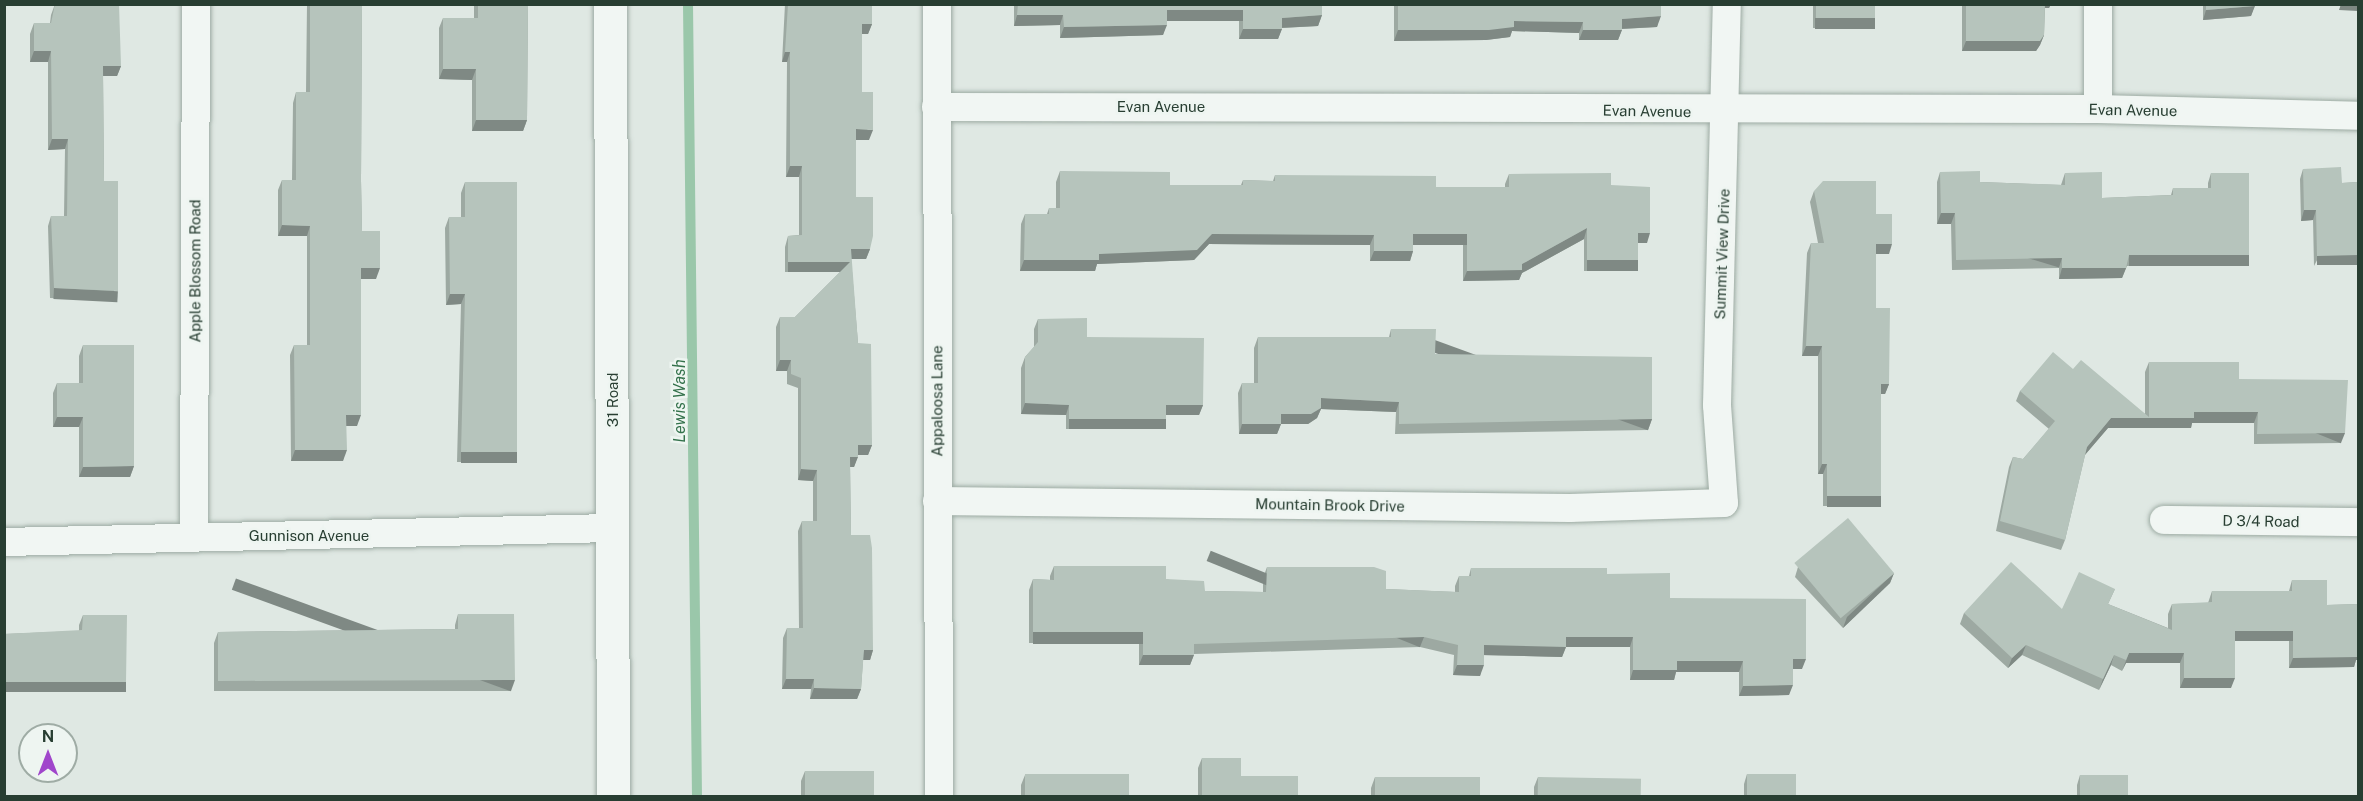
<!DOCTYPE html>
<style>
body{margin:0}
#map{position:relative;width:2363px;height:801px;overflow:hidden;background:#dfe8e3;font-family:"Public Sans",sans-serif}
div>[style]{position:absolute}
.stream>*{height:10px;margin:-5px;padding:0 5px;transform-origin:5px;border-radius:5px;background:#9ac7aa}
.roads{filter:drop-shadow(0 0 2px #9daba3) drop-shadow(0 0 2px #9daba3)}
.minor>*{height:28px;margin:-14px;padding:0 14px;transform-origin:14px;border-radius:14px;background:#f1f6f3}
.tertiary>*{height:33px;margin:-16.5px;padding:0 16.5px;transform-origin:16.5px;border-radius:16.5px;background:#f1f6f3}
.wall>*{inset:0;background:#9da9a2;transform-origin:0 0}
.shaded-wall>*{inset:0;background:#7f8984;transform-origin:0 0}
.building>*{inset:0;background:#b6c4bc;transform-origin:0 0}
span{translate:-50% -50%;white-space:nowrap;text-align:center;line-height:1.15;-webkit-text-stroke:5px #eef5f1;paint-order:stroke}
.street-label{font-size:15px;color:#283e32}
.water-label{font-size:16px;color:#33714b;font-style:italic}
.frame{position:absolute;inset:0;border:6px solid #283e32;pointer-events:none}
.north{position:absolute;left:18px;top:723px;width:60px;height:60px;box-sizing:border-box;background:#eef5f1;border:2px solid #9faca5;border-radius:50%;rotate:0deg;font-size:16px;font-weight:700;line-height:24px;text-align:center;color:#283e32}
.north::after{content:'';display:block;margin:auto;width:21px;height:27px;background:#a046cb;clip-path:polygon(50% 0,100% 100%,50% 72%,0 100%)}
</style>
<div id="map">
<div class="stream">
<i style="left:688px;top:4px;width:792px;rotate:89.35deg"></i>
</div>
<div class="roads">
<div class="minor">
<i style="left:937px;top:4px;width:792px;rotate:89.86deg"></i>
<i style="left:2098px;top:4px;width:105px;rotate:90deg"></i>
<i style="left:936px;top:107px;width:1162px;rotate:0.1deg"></i>
<i style="left:2098px;top:109px;width:260px;rotate:1.5deg"></i>
<i style="left:937px;top:501px;width:633px;rotate:0.63deg"></i>
<i style="left:1570px;top:508px;width:154px;rotate:-1.9deg"></i>
<i style="left:1724px;top:503px;width:98px;rotate:-94.1deg"></i>
<i style="left:1717px;top:405px;width:401px;rotate:-88.6deg"></i>
<i style="left:2164px;top:520px;width:194px;rotate:0.6deg"></i>
<i style="left:194px;top:537px;width:533px;rotate:-89.79deg"></i>
<i style="left:4px;top:542px;width:609px;rotate:-1.32deg"></i>
</div>
<div class="tertiary">
<i style="left:610px;top:4px;width:792px;rotate:89.78deg"></i>
</div>
</div>
<div class="wall">
<i style="clip-path:polygon(55px 4px,121px 66px,117px 76px,103px 76px,104px 181px,115px 301px,50px 298px,48px 226px,51px 216px,64px 216px,65px 149px,48px 150px,48px 62px,30px 62px,30px 34px,34px 23px,50px 23px,51px 15px)"></i>
<i style="clip-path:polygon(307px 4px,362px 4px,361px 180px,362px 231px,376px 279px,361px 279px,357px 426px,346px 426px,343px 461px,291px 461px,290px 355px,294px 345px,307px 345px,307px 236px,278px 236px,278px 190px,282px 180px,292px 180px,293px 103px,296px 92px,306px 92px)"></i>
<i style="clip-path:polygon(474px 4px,528px 4px,527px 120px,523px 131px,472px 131px,472px 80px,439px 79px,439px 28px,443px 18px,474px 18px)"></i>
<i style="clip-path:polygon(785px 4px,872px 4px,872px 24px,868px 34px,862px 34px,862px 92px,869px 140px,856px 140px,856px 197px,870px 249px,866px 259px,851px 259px,858px 343px,872px 445px,868px 455px,858px 455px,854px 467px,850px 467px,851px 535px,873px 650px,870px 660px,863px 660px,861px 689px,857px 699px,810px 699px,811px 689px,782px 689px,783px 638px,787px 628px,799px 628px,798px 531px,802px 521px,813px 521px,813px 481px,798px 480px,798px 388px,787px 384px,787px 371px,776px 371px,776px 327px,780px 317px,795px 317px,840px 272px,785px 272px,785px 247px,788px 236px,799px 235px,799px 177px,786px 177px,787px 62px,782px 62px)"></i>
<i style="clip-path:polygon(1014px 4px,1322px 4px,1322px 15px,1318px 26px,1282px 28px,1278px 39px,1239px 39px,1239px 20px,1167px 20px,1163px 35px,1060px 38px,1060px 25px,1014px 26px)"></i>
<i style="clip-path:polygon(1394px 4px,1661px 4px,1657px 27px,1622px 29px,1618px 40px,1579px 40px,1579px 33px,1512px 31px,1510px 37px,1486px 40px,1394px 41px)"></i>
<i style="left:1813px;top:4px;width:62px;height:24px"></i>
<i style="clip-path:polygon(1962px 4px,2051px 4px,2049px 8px,2045px 8px,2044px 35px,2040px 45px,2036px 51px,1962px 51px)"></i>
<i style="clip-path:polygon(2203px 4px,2255px 4px,2251px 16px,2203px 20px)"></i>
<i style="clip-path:polygon(2303px 169px,2342px 183px,2358px 182px,2314px 266px,2313px 220px,2301px 221px,2300px 179px)"></i>
<i style="clip-path:polygon(1060px 171px,1170px 185px,1241px 185px,1243px 180px,1273px 181px,1275px 175px,1436px 187px,1505px 187px,1505px 184px,1509px 174px,1611px 185px,1647px 243px,1638px 243px,1635px 271px,1584px 271px,1584px 239px,1522px 273px,1519px 280px,1463px 281px,1463px 244px,1413px 244px,1413px 251px,1410px 261px,1370px 261px,1370px 245px,1209px 244px,1194px 260px,1097px 264px,1095px 271px,1020px 271px,1021px 224px,1025px 214px,1047px 214px,1049px 208px,1056px 208px,1056px 182px)"></i>
<i style="clip-path:polygon(1940px 172px,1980px 182px,2061px 185px,2065px 173px,2102px 198px,2171px 195px,2173px 188px,2208px 188px,2208px 183px,2211px 173px,2245px 266px,2127px 266px,2122px 278px,2059px 279px,2059px 268px,1952px 270px,1951px 224px,1937px 224px,1937px 182px)"></i>
<i style="clip-path:polygon(465px 182px,513px 462px,457px 462px,461px 304px,446px 305px,445px 228px,449px 217px,461px 217px,461px 193px)"></i>
<i style="clip-path:polygon(1814px 191px,1876px 214px,1889px 254px,1876px 254px,1876px 308px,1889px 384px,1885px 394px,1881px 394px,1877px 506px,1823px 506px,1823px 474px,1818px 474px,1818px 356px,1802px 356px,1807px 253px,1811px 243px,1818px 243px,1810px 202px)"></i>
<i style="clip-path:polygon(1038px 319px,1087px 337px,1203px 405px,1199px 415px,1166px 415px,1166px 419px,1162px 429px,1066px 429px,1066px 415px,1021px 414px,1021px 368px,1025px 357px,1034px 347px,1034px 329px)"></i>
<i style="clip-path:polygon(1391px 329px,1435px 354px,1652px 419px,1648px 430px,1395px 434px,1396px 412px,1321px 409px,1317px 418px,1308px 424px,1281px 424px,1277px 434px,1239px 434px,1238px 393px,1242px 383px,1254px 383px,1254px 348px,1258px 337px,1389px 337px)"></i>
<i style="clip-path:polygon(83px 345px,134px 466px,130px 477px,79px 477px,79px 427px,53px 427px,53px 393px,57px 383px,79px 383px,79px 356px)"></i>
<i style="clip-path:polygon(2149px 362px,2239px 379px,2341px 443px,2254px 444px,2254px 423px,2192px 423px,2191px 428px,2108px 428px,2085px 455px,2065px 540px,2061px 550px,1996px 531px,2009px 467px,2013px 457px,2023px 459px,2049px 429px,2016px 401px,2020px 391px,2073px 369px,2145px 414px,2145px 372px)"></i>
<i style="clip-path:polygon(1054px 566px,1166px 579px,1205px 591px,1263px 592px,1263px 578px,1267px 567px,1386px 589px,1455px 592px,1455px 586px,1459px 576px,1469px 576px,1471px 568px,1607px 574px,1670px 598px,1802px 669px,1793px 669px,1789px 695px,1739px 696px,1739px 672px,1676px 672px,1674px 680px,1630px 680px,1630px 647px,1566px 647px,1562px 657px,1484px 655px,1480px 676px,1453px 675px,1454px 655px,1420px 647px,1194px 654px,1190px 665px,1139px 665px,1139px 643px,1029px 643px,1029px 590px,1033px 579px,1050px 580px,1050px 576px)"></i>
<i style="clip-path:polygon(1798px 567px,1894px 573px,1890px 583px,1843px 628px,1795px 577px)"></i>
<i style="clip-path:polygon(2292px 580px,2327px 605px,2358px 604px,2358px 660px,2356px 660px,2354px 667px,2289px 668px,2289px 641px,2235px 641px,2231px 688px,2180px 688px,2180px 663px,2126px 663px,2122px 671px,2111px 665px,2099px 690px,2022px 655px,2008px 668px,1960px 624px,1964px 613px,2062px 609px,2115px 589px,2108px 604px,2168px 628px,2168px 614px,2172px 604px,2208px 603px,2212px 591px,2289px 591px)"></i>
<i style="clip-path:polygon(458px 614px,511px 691px,214px 691px,214px 643px,218px 632px,455px 629px,455px 625px)"></i>
<i style="clip-path:polygon(83px 615px,123px 692px,4px 692px,4px 634px,79px 631px,79px 625px)"></i>
<i style="clip-path:polygon(1202px 758px,1241px 776px,1298px 796px,1198px 796px,1198px 768px)"></i>
<i style="clip-path:polygon(805px 771px,874px 796px,801px 796px,801px 781px)"></i>
<i style="clip-path:polygon(1747px 774px,1796px 796px,1744px 796px,1744px 784px)"></i>
<i style="clip-path:polygon(1025px 775px,1129px 796px,1021px 796px,1021px 785px)"></i>
<i style="clip-path:polygon(2080px 775px,2128px 796px,2077px 796px,2077px 785px)"></i>
<i style="clip-path:polygon(1375px 777px,1480px 796px,1371px 796px,1371px 788px)"></i>
<i style="clip-path:polygon(1538px 777px,1640px 796px,1534px 796px,1534px 787px)"></i>
</div>
<div class="shaded-wall">
<i style="clip-path:polygon(2043px 4px,2051px 4px,2049px 8px,2041px 8px)"></i>
<i style="clip-path:polygon(2341px 4px,2358px 4px,2358px 11px,2339px 10px)"></i>
<i style="clip-path:polygon(2255px 6px,2251px 16px,2203px 20px,2206px 10px)"></i>
<i style="left:1167px;top:10px;width:76px;height:11px"></i>
<i style="clip-path:polygon(1017px 15px,1063px 15px,1060px 25px,1014px 26px)"></i>
<i style="clip-path:polygon(1322px 15px,1318px 26px,1278px 28px,1282px 18px)"></i>
<i style="clip-path:polygon(1661px 16px,1657px 27px,1618px 29px,1622px 19px)"></i>
<i style="left:1815px;top:18px;width:60px;height:11px"></i>
<i style="clip-path:polygon(1514px 21px,1583px 22px,1579px 33px,1512px 31px,1510px 37px,1486px 40px,1394px 41px,1398px 30px)"></i>
<i style="clip-path:polygon(862px 24px,872px 24px,868px 34px,858px 34px)"></i>
<i style="clip-path:polygon(1167px 25px,1163px 35px,1060px 38px,1064px 27px)"></i>
<i style="clip-path:polygon(1243px 29px,1282px 29px,1278px 39px,1239px 39px)"></i>
<i style="clip-path:polygon(1583px 30px,1622px 30px,1618px 40px,1579px 40px)"></i>
<i style="clip-path:polygon(2044px 35px,2040px 45px,2036px 51px,1962px 51px,1966px 41px)"></i>
<i style="clip-path:polygon(34px 51px,51px 51px,48px 62px,30px 62px)"></i>
<i style="clip-path:polygon(785px 52px,790px 52px,787px 62px,782px 62px)"></i>
<i style="clip-path:polygon(103px 66px,121px 66px,117px 76px,99px 76px)"></i>
<i style="clip-path:polygon(443px 69px,476px 69px,472px 80px,439px 79px)"></i>
<i style="clip-path:polygon(476px 120px,527px 120px,523px 131px,472px 131px)"></i>
<i style="clip-path:polygon(856px 129px,873px 130px,869px 140px,853px 140px)"></i>
<i style="clip-path:polygon(52px 139px,68px 139px,65px 149px,48px 150px)"></i>
<i style="clip-path:polygon(790px 166px,802px 166px,799px 177px,786px 177px)"></i>
<i style="clip-path:polygon(2304px 210px,2316px 210px,2313px 220px,2301px 221px)"></i>
<i style="clip-path:polygon(1941px 213px,1955px 213px,1951px 224px,1937px 224px)"></i>
<i style="clip-path:polygon(282px 225px,310px 226px,307px 236px,278px 236px)"></i>
<i style="clip-path:polygon(1587px 228px,1584px 239px,1522px 273px,1519px 280px,1463px 281px,1467px 271px,1522px 264px)"></i>
<i style="clip-path:polygon(1638px 233px,1650px 233px,1647px 243px,1635px 243px)"></i>
<i style="clip-path:polygon(1212px 234px,1374px 235px,1370px 245px,1209px 244px,1194px 260px,1097px 264px,1095px 271px,1020px 271px,1024px 260px,1099px 254px)"></i>
<i style="left:1413px;top:234px;width:54px;height:11px"></i>
<i style="clip-path:polygon(1876px 244px,1892px 244px,1889px 254px,1873px 254px)"></i>
<i style="clip-path:polygon(851px 249px,870px 249px,866px 259px,847px 259px)"></i>
<i style="clip-path:polygon(1374px 251px,1413px 251px,1410px 261px,1370px 261px)"></i>
<i style="left:2129px;top:255px;width:120px;height:11px"></i>
<i style="left:2358px;top:255px;width:10px;height:41px;rotate:90deg"></i>
<i style="left:2062px;top:258px;width:10px;height:106px;rotate:107deg"></i>
<i style="left:1587px;top:260px;width:51px;height:11px"></i>
<i style="left:788px;top:262px;width:62px;height:10px"></i>
<i style="clip-path:polygon(361px 268px,380px 268px,376px 279px,358px 279px)"></i>
<i style="clip-path:polygon(2062px 268px,2126px 268px,2122px 278px,2059px 279px)"></i>
<i style="left:54px;top:288px;width:64px;height:11px;rotate:3deg"></i>
<i style="clip-path:polygon(450px 294px,465px 294px,461px 304px,446px 305px)"></i>
<i style="clip-path:polygon(1806px 346px,1822px 346px,1818px 356px,1802px 356px)"></i>
<i style="clip-path:polygon(780px 360px,791px 360px,787px 371px,776px 371px)"></i>
<i style="clip-path:polygon(1881px 384px,1889px 384px,1885px 394px,1878px 394px)"></i>
<i style="clip-path:polygon(1321px 398px,1399px 402px,1396px 412px,1321px 409px,1317px 418px,1308px 424px,1277px 424px,1281px 414px)"></i>
<i style="clip-path:polygon(1025px 403px,1069px 405px,1066px 415px,1021px 414px)"></i>
<i style="clip-path:polygon(1166px 405px,1203px 405px,1199px 415px,1162px 415px)"></i>
<i style="clip-path:polygon(2194px 412px,2258px 412px,2254px 423px,2192px 423px,2191px 428px,2108px 428px,2083px 457px,2087px 447px,2111px 418px,2192px 418px)"></i>
<i style="clip-path:polygon(346px 415px,361px 415px,357px 426px,342px 426px)"></i>
<i style="clip-path:polygon(57px 417px,83px 417px,79px 427px,53px 427px)"></i>
<i style="left:1069px;top:419px;width:97px;height:10px"></i>
<i style="left:1652px;top:419px;width:12px;height:253px;rotate:110deg"></i>
<i style="clip-path:polygon(1242px 424px,1281px 424px,1277px 434px,1239px 434px)"></i>
<i style="left:2345px;top:433px;width:11px;height:88px;rotate:112deg"></i>
<i style="clip-path:polygon(858px 445px,872px 445px,868px 455px,854px 455px)"></i>
<i style="clip-path:polygon(295px 450px,347px 450px,343px 461px,291px 461px)"></i>
<i style="left:461px;top:452px;width:56px;height:11px"></i>
<i style="clip-path:polygon(850px 457px,858px 457px,854px 467px,846px 467px)"></i>
<i style="clip-path:polygon(1822px 464px,1827px 464px,1823px 474px,1818px 474px)"></i>
<i style="clip-path:polygon(134px 466px,130px 477px,79px 477px,83px 467px)"></i>
<i style="clip-path:polygon(801px 469px,817px 470px,813px 481px,798px 480px)"></i>
<i style="left:1827px;top:496px;width:54px;height:11px"></i>
<i style="clip-path:polygon(1894px 573px,1890px 583px,1843px 628px,1847px 617px)"></i>
<i style="left:2235px;top:631px;width:58px;height:10px"></i>
<i style="left:1033px;top:632px;width:110px;height:12px"></i>
<i style="left:1424px;top:637px;width:11px;height:230px;rotate:112deg"></i>
<i style="clip-path:polygon(1566px 637px,1633px 637px,1630px 647px,1563px 647px,1566px 647px,1562px 657px,1480px 655px,1484px 645px)"></i>
<i style="clip-path:polygon(2026px 645px,2022px 655px,2008px 668px,2012px 658px)"></i>
<i style="clip-path:polygon(864px 650px,873px 650px,870px 660px,860px 660px)"></i>
<i style="clip-path:polygon(2358px 650px,2358px 660px,2356px 660px,2354px 667px,2289px 668px,2293px 658px)"></i>
<i style="clip-path:polygon(2129px 653px,2184px 653px,2180px 663px,2126px 663px,2122px 671px)"></i>
<i style="clip-path:polygon(1143px 655px,1194px 655px,1190px 665px,1139px 665px)"></i>
<i style="clip-path:polygon(2114px 655px,2111px 665px,2099px 690px,2103px 679px)"></i>
<i style="clip-path:polygon(1793px 659px,1806px 659px,1802px 669px,1789px 669px)"></i>
<i style="clip-path:polygon(1677px 661px,1743px 661px,1739px 672px,1676px 672px,1674px 680px,1630px 680px,1633px 670px)"></i>
<i style="clip-path:polygon(1457px 665px,1484px 665px,1480px 676px,1453px 675px)"></i>
<i style="clip-path:polygon(2184px 678px,2235px 678px,2231px 688px,2180px 688px)"></i>
<i style="clip-path:polygon(786px 679px,814px 679px,811px 689px,782px 689px)"></i>
<i style="left:515px;top:680px;width:12px;height:297px;rotate:110deg"></i>
<i style="left:4px;top:682px;width:122px;height:10px"></i>
<i style="clip-path:polygon(1793px 685px,1789px 695px,1739px 696px,1743px 686px)"></i>
<i style="clip-path:polygon(814px 688px,861px 689px,857px 699px,810px 699px)"></i>
</div>
<div class="building">
<i style="clip-path:polygon(55px 4px,119px 4px,121px 66px,103px 66px,104px 181px,118px 181px,118px 291px,54px 288px,51px 216px,67px 216px,68px 139px,52px 139px,51px 51px,34px 51px,34px 23px,51px 23px)"></i>
<i style="clip-path:polygon(310px 4px,362px 4px,361px 180px,362px 231px,380px 231px,380px 268px,361px 268px,361px 415px,346px 415px,347px 450px,295px 450px,294px 345px,310px 345px,310px 226px,282px 225px,282px 180px,296px 180px,296px 92px,310px 92px)"></i>
<i style="clip-path:polygon(478px 4px,528px 4px,527px 120px,476px 120px,476px 69px,443px 69px,443px 18px,478px 18px)"></i>
<i style="clip-path:polygon(788px 4px,872px 4px,872px 24px,862px 24px,862px 92px,873px 92px,873px 130px,856px 129px,856px 197px,873px 197px,873px 236px,870px 249px,851px 249px,858px 343px,871px 344px,872px 445px,858px 445px,858px 457px,850px 457px,851px 535px,870px 535px,872px 548px,873px 650px,864px 650px,861px 689px,814px 688px,814px 679px,786px 679px,787px 628px,803px 628px,802px 521px,817px 521px,817px 470px,801px 469px,801px 378px,791px 374px,791px 360px,780px 360px,780px 317px,795px 317px,850px 262px,788px 262px,788px 236px,802px 235px,802px 166px,790px 166px,790px 52px,785px 52px)"></i>
<i style="clip-path:polygon(1018px 4px,1322px 4px,1322px 15px,1282px 18px,1282px 29px,1243px 29px,1243px 10px,1167px 10px,1167px 25px,1064px 27px,1063px 15px,1017px 15px)"></i>
<i style="clip-path:polygon(1398px 4px,1661px 4px,1661px 16px,1622px 19px,1622px 30px,1583px 30px,1583px 22px,1514px 21px,1514px 27px,1489px 30px,1398px 30px)"></i>
<i style="left:1816px;top:4px;width:59px;height:14px"></i>
<i style="clip-path:polygon(1966px 4px,2045px 4px,2044px 35px,2040px 41px,1966px 41px)"></i>
<i style="clip-path:polygon(2206px 4px,2255px 4px,2255px 6px,2206px 10px)"></i>
<i style="clip-path:polygon(2341px 167px,2342px 183px,2358px 182px,2358px 255px,2317px 256px,2316px 210px,2304px 210px,2303px 169px)"></i>
<i style="clip-path:polygon(1060px 171px,1170px 172px,1170px 185px,1243px 185px,1243px 180px,1275px 181px,1275px 175px,1436px 176px,1436px 187px,1509px 187px,1509px 174px,1611px 173px,1611px 185px,1650px 187px,1650px 233px,1638px 233px,1638px 260px,1587px 260px,1587px 228px,1522px 264px,1522px 270px,1467px 271px,1467px 234px,1413px 234px,1413px 251px,1374px 251px,1374px 235px,1212px 234px,1197px 250px,1099px 254px,1099px 260px,1024px 260px,1025px 214px,1049px 214px,1049px 208px,1060px 208px)"></i>
<i style="clip-path:polygon(1980px 171px,1980px 182px,2065px 185px,2065px 173px,2102px 172px,2102px 198px,2173px 195px,2173px 188px,2211px 188px,2211px 173px,2249px 173px,2249px 255px,2129px 255px,2126px 268px,2062px 268px,2062px 258px,1956px 260px,1955px 213px,1941px 213px,1940px 172px)"></i>
<i style="clip-path:polygon(1823px 181px,1876px 181px,1876px 214px,1892px 214px,1892px 244px,1876px 244px,1876px 308px,1890px 308px,1889px 384px,1881px 384px,1881px 496px,1827px 496px,1827px 464px,1822px 464px,1822px 346px,1806px 346px,1811px 243px,1824px 243px,1814px 191px)"></i>
<i style="clip-path:polygon(465px 182px,517px 182px,517px 452px,461px 452px,465px 294px,450px 294px,449px 217px,465px 217px)"></i>
<i style="clip-path:polygon(1087px 318px,1087px 337px,1204px 338px,1203px 405px,1166px 405px,1166px 419px,1069px 419px,1069px 405px,1025px 403px,1025px 357px,1038px 342px,1038px 319px)"></i>
<i style="clip-path:polygon(1391px 329px,1436px 329px,1435px 354px,1652px 357px,1652px 419px,1399px 424px,1399px 402px,1321px 398px,1321px 408px,1311px 414px,1281px 414px,1281px 424px,1242px 424px,1242px 383px,1258px 383px,1258px 337px,1391px 337px)"></i>
<i style="clip-path:polygon(83px 345px,134px 345px,134px 466px,83px 467px,83px 417px,57px 417px,57px 383px,83px 383px)"></i>
<i style="clip-path:polygon(2053px 352px,2073px 369px,2081px 360px,2149px 417px,2149px 362px,2239px 362px,2239px 379px,2348px 380px,2345px 433px,2257px 434px,2258px 412px,2194px 412px,2194px 418px,2111px 418px,2087px 447px,2065px 540px,2000px 521px,2013px 457px,2023px 459px,2055px 421px,2020px 391px)"></i>
<i style="left:1848px;top:518px;width:72px;height:70px;rotate:50deg"></i>
<i style="clip-path:polygon(2011px 562px,2062px 609px,2079px 572px,2115px 589px,2108px 604px,2172px 630px,2172px 604px,2212px 602px,2212px 591px,2292px 591px,2292px 580px,2327px 580px,2327px 605px,2358px 604px,2358px 657px,2293px 658px,2293px 631px,2235px 631px,2235px 678px,2184px 678px,2184px 653px,2129px 653px,2126px 660px,2114px 655px,2103px 679px,2026px 645px,2012px 658px,1964px 613px)"></i>
<i style="clip-path:polygon(1054px 566px,1166px 566px,1166px 579px,1204px 581px,1205px 591px,1266px 592px,1267px 567px,1374px 567px,1386px 571px,1386px 589px,1459px 592px,1459px 576px,1471px 576px,1471px 568px,1607px 568px,1607px 574px,1670px 573px,1670px 598px,1806px 599px,1806px 659px,1793px 659px,1793px 685px,1743px 686px,1743px 661px,1677px 661px,1677px 670px,1633px 670px,1633px 637px,1566px 637px,1566px 647px,1484px 645px,1484px 665px,1457px 665px,1458px 645px,1424px 637px,1194px 644px,1194px 655px,1143px 655px,1143px 632px,1033px 632px,1033px 579px,1054px 580px)"></i>
<i style="clip-path:polygon(458px 614px,514px 614px,515px 680px,218px 681px,218px 632px,458px 629px)"></i>
<i style="clip-path:polygon(83px 615px,127px 615px,126px 682px,4px 682px,4px 634px,82px 630px)"></i>
<i style="clip-path:polygon(1202px 758px,1241px 758px,1241px 776px,1298px 776px,1298px 796px,1202px 796px)"></i>
<i style="left:805px;top:771px;width:69px;height:25px"></i>
<i style="left:1129px;top:774px;width:22px;height:104px;rotate:90deg"></i>
<i style="clip-path:polygon(1747px 774px,1796px 774px,1796px 796px,1713px 796px,1747px 796px)"></i>
<i style="left:2080px;top:775px;width:48px;height:21px"></i>
<i style="left:1375px;top:777px;width:105px;height:19px"></i>
<i style="left:1538px;top:777px;width:103px;height:19px;rotate:1deg"></i>
</div>
<div class="street-label">
<span style="left:1161px;top:107px">Evan Avenue</span>
<span style="left:2133px;top:110px;rotate:1deg">Evan Avenue</span>
<span style="left:1647px;top:111px;rotate:1deg">Evan Avenue</span>
<span style="left:1722px;top:254px;rotate:-88deg">Summit View Drive</span>
<span style="left:195px;top:271px;rotate:-90deg">Apple Blossom Road</span>
<span style="left:613px;top:400px;rotate:-90deg">31 Road</span>
<span style="left:937px;top:401px;rotate:-90deg">Appaloosa Lane</span>
<span style="left:1330px;top:505px;rotate:1deg">Mountain Brook Drive</span>
<span style="left:2261px;top:521px;rotate:1deg">D 3/4 Road</span>
<span style="left:309px;top:536px">Gunnison Avenue</span>
</div>
<div class="water-label">
<span style="left:680px;top:401px;rotate:-90deg">Lewis Wash</span>
</div>
<div class="frame"></div>
<div class="north">N</div>
</div>
